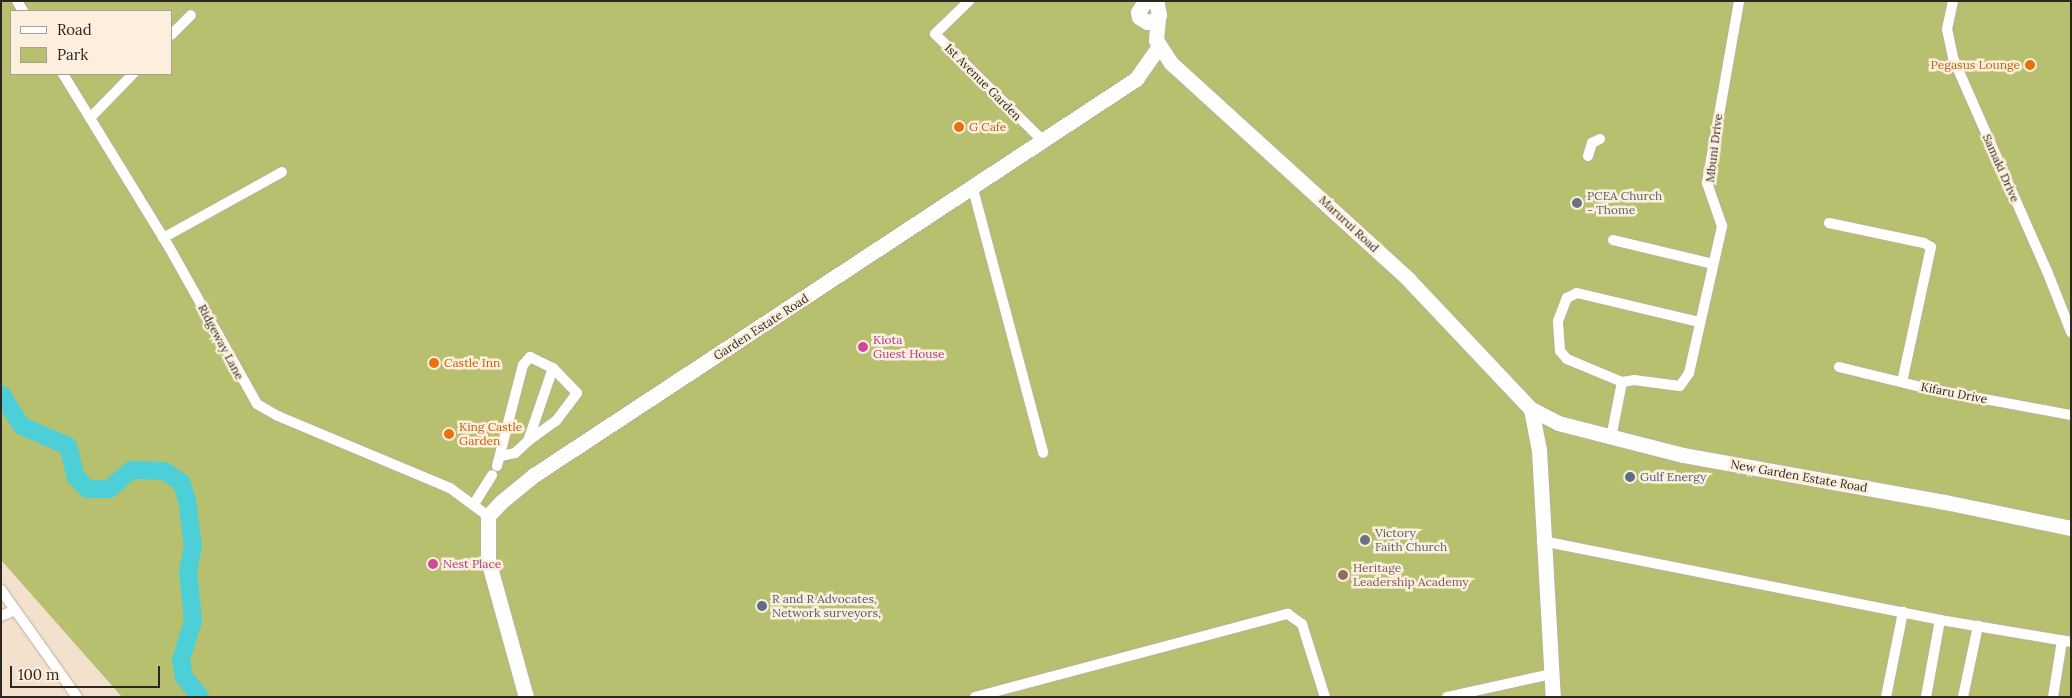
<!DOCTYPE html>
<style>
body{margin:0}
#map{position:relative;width:2072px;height:698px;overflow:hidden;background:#f2e1cc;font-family:Lora,serif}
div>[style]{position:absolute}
.green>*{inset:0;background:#b6c06e}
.river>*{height:18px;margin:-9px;padding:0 9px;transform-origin:9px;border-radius:9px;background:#4dcfd8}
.roads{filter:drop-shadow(0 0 1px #c0b09c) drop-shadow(0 0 1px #c0b09c)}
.street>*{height:10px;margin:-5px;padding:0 5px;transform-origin:5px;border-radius:5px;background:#fff}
.secondary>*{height:15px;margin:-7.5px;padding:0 7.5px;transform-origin:7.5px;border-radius:7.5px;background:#fff}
.dots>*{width:14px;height:14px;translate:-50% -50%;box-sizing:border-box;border:2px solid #fcefde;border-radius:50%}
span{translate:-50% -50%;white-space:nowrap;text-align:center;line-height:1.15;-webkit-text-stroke:5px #fcefde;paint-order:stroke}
.food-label{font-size:12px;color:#c56008}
.right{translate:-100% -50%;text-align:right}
.left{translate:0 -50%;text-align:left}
.street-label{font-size:12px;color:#2d271f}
.worship-label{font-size:12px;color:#5b616d}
.hotel-label{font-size:12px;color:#b23c85}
.service-label{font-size:12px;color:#4e5e75}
.education-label{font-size:12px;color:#785e54}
.frame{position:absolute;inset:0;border:2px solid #2d271f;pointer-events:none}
.legend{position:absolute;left:10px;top:10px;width:162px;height:65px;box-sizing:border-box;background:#fcefde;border:1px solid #a99f92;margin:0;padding:6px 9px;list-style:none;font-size:15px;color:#2d271f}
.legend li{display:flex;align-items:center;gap:10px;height:25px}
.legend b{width:25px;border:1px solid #a99f92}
.scale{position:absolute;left:10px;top:666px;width:150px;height:22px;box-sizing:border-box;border:2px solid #2d271f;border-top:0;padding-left:6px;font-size:15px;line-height:18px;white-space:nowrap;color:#2d271f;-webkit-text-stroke:4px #fcefde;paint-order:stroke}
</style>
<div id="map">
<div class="green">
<i style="clip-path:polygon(evenodd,1px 1px,2071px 1px,2071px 697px,122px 697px,1px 560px,1px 1px,11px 11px,171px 11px,171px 74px,11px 74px,11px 11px)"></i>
</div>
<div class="river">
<i style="left:1px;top:394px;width:38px;rotate:57deg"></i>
<i style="left:22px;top:426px;width:50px;rotate:23.5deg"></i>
<i style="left:68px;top:446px;width:32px;rotate:76deg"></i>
<i style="left:76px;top:477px;width:16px;rotate:47deg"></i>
<i style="left:87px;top:489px;width:22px"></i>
<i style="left:109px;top:489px;width:30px;rotate:-40deg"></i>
<i style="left:132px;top:470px;width:32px;rotate:2deg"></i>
<i style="left:164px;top:471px;width:20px;rotate:33deg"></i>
<i style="left:181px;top:482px;width:18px;rotate:71deg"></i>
<i style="left:187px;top:499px;width:48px;rotate:82.9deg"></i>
<i style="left:193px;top:547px;width:25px;rotate:102deg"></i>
<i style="left:188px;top:571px;width:50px;rotate:84.3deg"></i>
<i style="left:193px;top:621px;width:41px;rotate:107.1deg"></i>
<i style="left:181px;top:660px;width:17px;rotate:80deg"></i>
<i style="left:184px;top:677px;width:26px;rotate:51deg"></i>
</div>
<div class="roads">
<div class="street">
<i style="left:17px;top:1px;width:12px;rotate:59deg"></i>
<i style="left:969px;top:1px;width:47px;rotate:135.9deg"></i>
<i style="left:935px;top:34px;width:152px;rotate:44.7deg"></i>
<i style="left:1953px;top:1px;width:29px;rotate:102deg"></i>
<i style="left:1947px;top:29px;width:30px;rotate:78deg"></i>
<i style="left:1953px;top:58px;width:233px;rotate:66.2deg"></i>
<i style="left:2047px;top:271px;width:66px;rotate:68.5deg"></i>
<i style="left:171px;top:35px;width:28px;rotate:-45deg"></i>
<i style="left:63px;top:74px;width:203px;rotate:58.5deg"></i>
<i style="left:169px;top:247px;width:180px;rotate:60.7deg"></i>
<i style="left:257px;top:404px;width:24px;rotate:30deg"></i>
<i style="left:278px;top:416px;width:186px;rotate:22.7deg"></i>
<i style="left:450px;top:488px;width:47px;rotate:36.4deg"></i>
<i style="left:90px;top:118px;width:62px;rotate:-45.7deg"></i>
<i style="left:1588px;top:156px;width:14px;rotate:-73deg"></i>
<i style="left:1592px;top:143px;width:9px;rotate:-27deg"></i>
<i style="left:973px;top:189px;width:273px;rotate:75.1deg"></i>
<i style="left:1829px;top:223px;width:97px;rotate:11.9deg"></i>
<i style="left:1924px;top:243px;width:8px;rotate:30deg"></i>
<i style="left:1931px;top:247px;width:138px;rotate:102.1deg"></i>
<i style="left:163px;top:238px;width:136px;rotate:-29deg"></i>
<i style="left:1613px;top:240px;width:103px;rotate:13.5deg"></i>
<i style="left:1839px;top:367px;width:89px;rotate:13.7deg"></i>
<i style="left:1925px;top:388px;width:148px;rotate:10.5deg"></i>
<i style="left:1622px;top:382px;width:60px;rotate:-157.3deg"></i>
<i style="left:1567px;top:359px;width:11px;rotate:-131deg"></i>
<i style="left:1560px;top:351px;width:30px;rotate:-94deg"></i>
<i style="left:1558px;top:321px;width:25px;rotate:-69deg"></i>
<i style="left:1567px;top:298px;width:11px;rotate:-27deg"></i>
<i style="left:1577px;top:293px;width:125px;rotate:13.4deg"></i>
<i style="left:1611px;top:438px;width:57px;rotate:-78.9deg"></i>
<i style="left:1622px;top:382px;width:12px;rotate:-9deg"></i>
<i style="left:1634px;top:380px;width:46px;rotate:7.4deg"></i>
<i style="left:1680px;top:386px;width:16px;rotate:-55deg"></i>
<i style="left:1689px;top:373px;width:151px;rotate:-77.3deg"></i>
<i style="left:1722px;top:226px;width:46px;rotate:-109.2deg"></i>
<i style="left:1707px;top:183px;width:185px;rotate:-80deg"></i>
<i style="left:528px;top:441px;width:34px;rotate:-36deg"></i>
<i style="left:556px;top:421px;width:35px;rotate:-53deg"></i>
<i style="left:577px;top:393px;width:35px;rotate:-134deg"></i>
<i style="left:497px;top:466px;width:104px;rotate:-75.6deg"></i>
<i style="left:523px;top:365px;width:11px;rotate:-49deg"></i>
<i style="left:530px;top:357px;width:25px;rotate:26deg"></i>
<i style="left:553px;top:368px;width:77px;rotate:108.9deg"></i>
<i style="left:528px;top:441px;width:18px;rotate:137deg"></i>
<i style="left:515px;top:453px;width:13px;rotate:167deg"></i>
<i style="left:474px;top:504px;width:34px;rotate:-58deg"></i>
<i style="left:1542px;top:541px;width:406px;rotate:11.2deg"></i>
<i style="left:1940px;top:620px;width:133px;rotate:9.5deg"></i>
<i style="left:1px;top:590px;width:131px;rotate:54.6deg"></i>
<i style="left:1px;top:616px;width:15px;rotate:-23deg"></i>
<i style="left:975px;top:697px;width:324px;rotate:-14.9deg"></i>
<i style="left:1288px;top:614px;width:17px;rotate:36deg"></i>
<i style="left:1302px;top:624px;width:77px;rotate:72.5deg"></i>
<i style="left:1447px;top:697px;width:107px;rotate:-12.5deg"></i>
<i style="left:1886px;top:697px;width:87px;rotate:-78.7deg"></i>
<i style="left:1926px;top:697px;width:78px;rotate:-79.7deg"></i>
<i style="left:1963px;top:697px;width:73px;rotate:-78.1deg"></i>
<i style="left:2053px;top:697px;width:57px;rotate:-80.9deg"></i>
</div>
<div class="secondary">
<i style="left:1145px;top:1px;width:13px;rotate:122deg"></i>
<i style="left:1138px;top:12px;width:5px;rotate:79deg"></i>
<i style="left:1139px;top:17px;width:9px;rotate:32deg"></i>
<i style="left:1147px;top:22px;width:9px;rotate:-13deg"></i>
<i style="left:1156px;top:20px;width:6px;rotate:-59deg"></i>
<i style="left:1159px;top:15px;width:10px;rotate:-101deg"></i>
<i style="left:1157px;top:5px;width:6px;rotate:-141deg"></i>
<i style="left:1158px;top:17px;width:23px;rotate:95deg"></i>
<i style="left:1156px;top:40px;width:27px;rotate:57deg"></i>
<i style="left:1171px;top:63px;width:321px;rotate:42.3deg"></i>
<i style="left:1408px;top:279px;width:179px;rotate:46.6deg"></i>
<i style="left:1531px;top:409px;width:30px;rotate:27deg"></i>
<i style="left:1558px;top:423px;width:129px;rotate:14.4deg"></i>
<i style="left:1683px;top:455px;width:266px;rotate:10.2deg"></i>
<i style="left:1945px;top:502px;width:129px;rotate:11.7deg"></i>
<i style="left:1531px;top:409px;width:42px;rotate:79deg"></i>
<i style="left:1539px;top:450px;width:247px;rotate:86.8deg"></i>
<i style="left:526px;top:697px;width:142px;rotate:-105.5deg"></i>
<i style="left:488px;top:560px;width:44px;rotate:-90deg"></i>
<i style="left:488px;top:516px;width:19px;rotate:-47deg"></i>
<i style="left:501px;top:502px;width:43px;rotate:-39.3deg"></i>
<i style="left:534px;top:475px;width:721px;rotate:-33.34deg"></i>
<i style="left:1136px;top:79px;width:38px;rotate:-55deg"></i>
</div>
</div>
<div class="dots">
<i style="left:2030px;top:65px;background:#e8710a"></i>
<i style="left:959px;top:127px;background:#e8710a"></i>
<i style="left:1577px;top:203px;background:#6b7280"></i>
<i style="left:863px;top:347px;background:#d1479c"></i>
<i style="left:434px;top:363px;background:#e8710a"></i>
<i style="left:449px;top:434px;background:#e8710a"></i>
<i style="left:1630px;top:477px;background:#5c6f8a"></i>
<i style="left:1365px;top:540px;background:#6b7280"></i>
<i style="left:433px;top:564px;background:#d1479c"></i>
<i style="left:1343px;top:575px;background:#8d6e63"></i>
<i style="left:762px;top:606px;background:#5c6f8a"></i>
</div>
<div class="food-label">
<span class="right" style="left:2020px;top:65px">Pegasus Lounge</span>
<span class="left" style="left:969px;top:127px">G Cafe</span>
<span class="left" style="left:444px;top:363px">Castle Inn</span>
<span class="left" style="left:459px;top:434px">King Castle<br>Garden</span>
</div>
<div class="street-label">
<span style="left:983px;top:82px;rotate:45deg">1st Avenue Garden</span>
<span style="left:1714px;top:148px;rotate:-83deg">Mbuni Drive</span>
<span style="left:2001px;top:168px;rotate:66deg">Samaki Drive</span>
<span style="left:1349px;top:224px;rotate:43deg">Marurui Road</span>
<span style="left:761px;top:327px;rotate:-33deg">Garden Estate Road</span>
<span style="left:221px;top:342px;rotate:62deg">Ridgeway Lane</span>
<span style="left:1954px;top:393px;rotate:11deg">Kifaru Drive</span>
<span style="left:1799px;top:476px;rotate:10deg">New Garden Estate Road</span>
</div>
<div class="worship-label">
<span class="left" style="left:1587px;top:203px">PCEA Church<br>- Thome</span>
<span class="left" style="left:1375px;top:540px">Victory<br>Faith Church</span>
</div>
<div class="hotel-label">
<span class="left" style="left:873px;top:347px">Kiota<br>Guest House</span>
<span class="left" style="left:443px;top:564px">Nest Place</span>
</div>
<div class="service-label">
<span class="left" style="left:1640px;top:477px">Gulf Energy</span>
<span class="left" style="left:772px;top:606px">R and R Advocates,<br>Network surveyors,</span>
</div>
<div class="education-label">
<span class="left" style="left:1353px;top:575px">Heritage<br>Leadership Academy</span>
</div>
<div class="frame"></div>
<ul class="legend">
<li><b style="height:6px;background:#fff"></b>Road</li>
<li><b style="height:14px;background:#b6c06e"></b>Park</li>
</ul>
<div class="scale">100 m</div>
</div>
